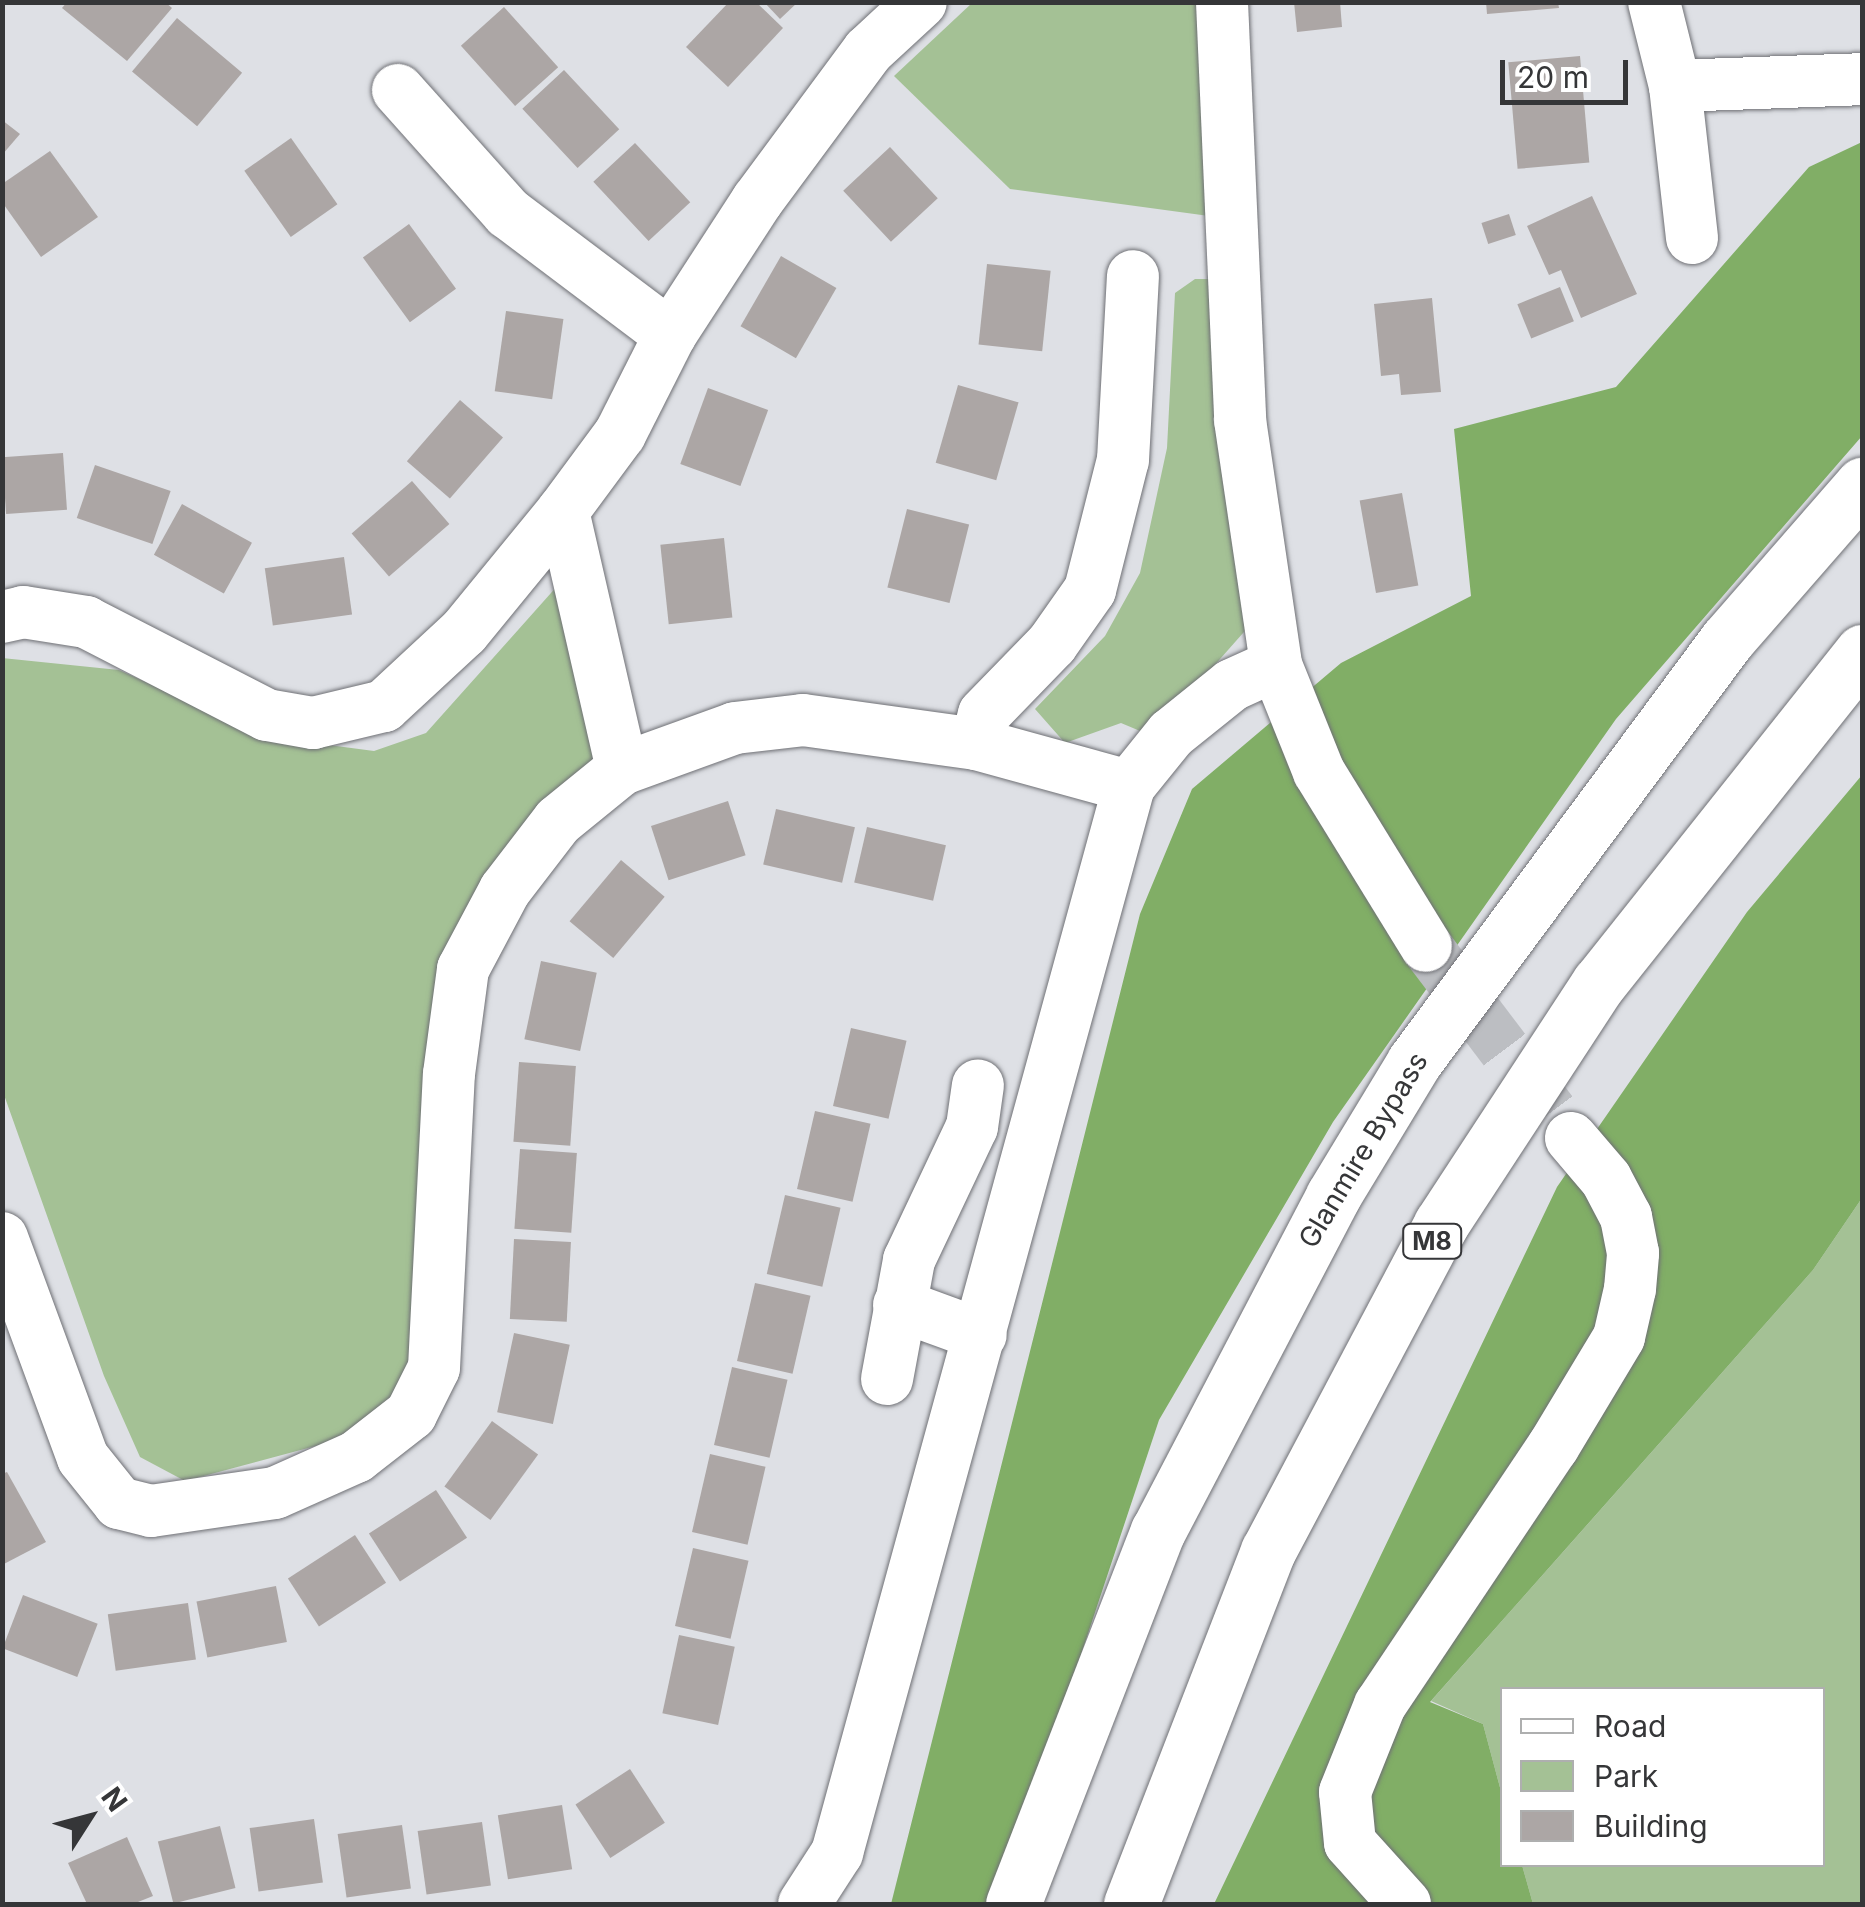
<!DOCTYPE html>
<style>
body{margin:0}
#map{position:relative;width:1865px;height:1907px;overflow:hidden;background:#dee0e5;font-family:Inter,sans-serif}
div>[style]{position:absolute}
.green>*{inset:0;background:#a4c195}
.forest>*{inset:0;background:#81ae66}
.building>*{inset:0;background:#aca6a5;transform-origin:0 0}
.minor-tunnel>*{height:52px;margin-top:-26px;transform-origin:0;background:repeating-linear-gradient(90deg,#bcbec2 0 52px,transparent 0 78px)}
.roads{filter:drop-shadow(0 0 2px #6f7075) drop-shadow(0 0 2px #6f7075)}
.minor>*{height:52px;margin:-26px;padding:0 26px;transform-origin:26px;border-radius:26px;background:#fff}
.highway>*{height:55px;margin:-27.5px;padding:0 27.5px;transform-origin:27.5px;border-radius:27.5px;background:#fff}
span{translate:-50% -50%;white-space:nowrap;text-align:center;line-height:1.15;-webkit-text-stroke:8px #fff;paint-order:stroke}
.shield-label span{padding:2px 8px;background:#fff;border:2px solid;border-radius:8px;-webkit-text-stroke-width:0}
.shield-label{font-size:25px;color:#353638;font-weight:700}
.street-label{font-size:28px;color:#353638}
.frame{position:absolute;inset:0;border:5px solid #353638;pointer-events:none}
.legend{position:absolute;left:1500px;top:1687px;width:325px;height:180px;box-sizing:border-box;background:#fff;border:2px solid #aeafaf;margin:0;padding:12px 18px;list-style:none;font-size:30px;color:#353638}
.legend li{display:flex;align-items:center;gap:20px;height:50px}
.legend b{width:50px;border:2px solid #aeafaf}
.north{position:absolute;left:40px;top:1767px;width:100px;height:100px;-webkit-text-stroke:8px #fff;paint-order:stroke;rotate:54deg;font-size:28px;font-weight:700;line-height:40px;text-align:center;color:#353638}
.north::after{content:'';display:block;margin:auto;width:35px;height:45px;background:#353638;clip-path:polygon(50% 0,100% 100%,50% 72%,0 100%)}
.scale{position:absolute;left:1500px;top:60px;width:128px;height:45px;box-sizing:border-box;border:5px solid #353638;border-top:0;padding-left:12px;font-size:30px;line-height:35px;white-space:nowrap;color:#353638;-webkit-text-stroke:8px #fff;paint-order:stroke}
</style>
<div id="map">
<div class="green">
<i style="clip-path:polygon(972px 3px,1207px 3px,1209px 216px,1010px 189px,894px 76px)"></i>
<i style="clip-path:polygon(1195px 279px,1218px 279px,1251px 624px,1152px 736px,1121px 723px,1065px 743px,1035px 709px,1105px 636px,1140px 573px,1167px 448px,1175px 293px)"></i>
<i style="clip-path:polygon(559px 584px,600px 762px,453px 942px,420px 1364px,364px 1433px,185px 1481px,140px 1457px,104px 1376px,3px 1092px,2px 658px,119px 670px,268px 737px,374px 751px,426px 733px)"></i>
<i style="clip-path:polygon(1862px 1198px,1862px 1904px,1533px 1904px,1522px 1865px,1822px 1864px,1822px 1690px,1502px 1690px,1502px 1795px,1483px 1724px,1431px 1701px,1813px 1270px)"></i>
</div>
<div class="forest">
<i style="clip-path:polygon(1862px 142px,1862px 436px,1616px 719px,1333px 1122px,1159px 1420px,998px 1904px,891px 1904px,1140px 914px,1192px 789px,1341px 663px,1471px 596px,1454px 429px,1616px 387px,1809px 167px)"></i>
<i style="clip-path:polygon(1862px 775px,1862px 1198px,1813px 1270px,1430px 1702px,1483px 1724px,1502px 1795px,1502px 1864px,1522px 1865px,1533px 1904px,1214px 1904px,1557px 1187px,1747px 912px)"></i>
</div>
<div class="building">
<i style="clip-path:polygon(67px 2px,165px 2px,172px 8px,127px 61px,62px 8px)"></i>
<i style="clip-path:polygon(729px 2px,756px 2px,783px 28px,728px 87px,686px 47px)"></i>
<i style="clip-path:polygon(764px 2px,798px 2px,780px 19px)"></i>
<i style="clip-path:polygon(1294px 2px,1340px 2px,1342px 27px,1297px 32px)"></i>
<i style="clip-path:polygon(1486px 2px,1558px 2px,1559px 8px,1487px 14px)"></i>
<i style="left:504px;top:7px;width:81px;height:58px;rotate:48deg"></i>
<i style="left:177px;top:18px;width:85px;height:70px;rotate:40deg"></i>
<i style="left:1580px;top:56px;width:107px;height:72px;rotate:85deg"></i>
<i style="left:564px;top:70px;width:81px;height:57px;rotate:47deg"></i>
<i style="clip-path:polygon(2px 120px,20px 134px,2px 155px)"></i>
<i style="left:291px;top:138px;width:81px;height:57px;rotate:55deg"></i>
<i style="left:635px;top:143px;width:81px;height:57px;rotate:47deg"></i>
<i style="left:890px;top:147px;width:70px;height:64px;rotate:47deg"></i>
<i style="clip-path:polygon(50px 151px,98px 217px,41px 257px,2px 202px,2px 184px)"></i>
<i style="clip-path:polygon(1592px 196px,1637px 294px,1581px 318px,1561px 270px,1549px 275px,1527px 226px)"></i>
<i style="left:1509px;top:214px;width:22px;height:29px;rotate:72deg"></i>
<i style="left:409px;top:224px;width:80px;height:57px;rotate:54deg"></i>
<i style="left:781px;top:256px;width:64px;height:81px;rotate:30deg"></i>
<i style="left:987px;top:264px;width:64px;height:81px;rotate:6deg"></i>
<i style="left:1560px;top:287px;width:37px;height:46px;rotate:68deg"></i>
<i style="clip-path:polygon(1432px 298px,1441px 392px,1401px 395px,1399px 374px,1381px 376px,1374px 304px)"></i>
<i style="left:506px;top:311px;width:58px;height:81px;rotate:8deg"></i>
<i style="left:958px;top:385px;width:63px;height:81px;rotate:16deg"></i>
<i style="left:708px;top:388px;width:64px;height:81px;rotate:20deg"></i>
<i style="left:460px;top:400px;width:57px;height:81px;rotate:41deg"></i>
<i style="left:63px;top:453px;width:57px;height:61px;rotate:86deg"></i>
<i style="left:95px;top:465px;width:80px;height:56px;rotate:19deg"></i>
<i style="left:412px;top:481px;width:57px;height:80px;rotate:49deg"></i>
<i style="left:1402px;top:493px;width:94px;height:43px;rotate:80deg"></i>
<i style="left:182px;top:504px;width:80px;height:58px;rotate:29deg"></i>
<i style="left:907px;top:509px;width:64px;height:81px;rotate:14deg"></i>
<i style="left:724px;top:538px;width:80px;height:64px;rotate:84deg"></i>
<i style="left:344px;top:557px;width:58px;height:80px;rotate:82deg"></i>
<i style="left:728px;top:801px;width:57px;height:81px;rotate:72deg"></i>
<i style="left:776px;top:809px;width:81px;height:57px;rotate:13deg"></i>
<i style="left:867px;top:827px;width:81px;height:57px;rotate:13deg"></i>
<i style="left:621px;top:860px;width:57px;height:80px;rotate:40deg"></i>
<i style="left:541px;top:961px;width:57px;height:80px;rotate:12deg"></i>
<i style="left:851px;top:1028px;width:57px;height:80px;rotate:13deg"></i>
<i style="left:519px;top:1062px;width:57px;height:80px;rotate:4deg"></i>
<i style="left:815px;top:1111px;width:57px;height:80px;rotate:13deg"></i>
<i style="left:520px;top:1149px;width:57px;height:80px;rotate:4deg"></i>
<i style="left:785px;top:1195px;width:57px;height:81px;rotate:13deg"></i>
<i style="left:514px;top:1239px;width:57px;height:80px;rotate:3deg"></i>
<i style="left:755px;top:1283px;width:57px;height:80px;rotate:13deg"></i>
<i style="left:514px;top:1333px;width:57px;height:81px;rotate:12deg"></i>
<i style="left:732px;top:1367px;width:57px;height:80px;rotate:13deg"></i>
<i style="left:492px;top:1421px;width:57px;height:81px;rotate:36deg"></i>
<i style="left:710px;top:1454px;width:57px;height:80px;rotate:13deg"></i>
<i style="clip-path:polygon(7px 1472px,46px 1542px,2px 1565px,2px 1474px)"></i>
<i style="left:436px;top:1490px;width:57px;height:80px;rotate:57deg"></i>
<i style="left:355px;top:1535px;width:57px;height:80px;rotate:57deg"></i>
<i style="left:693px;top:1548px;width:57px;height:80px;rotate:13deg"></i>
<i style="left:276px;top:1586px;width:57px;height:81px;rotate:79deg"></i>
<i style="left:23px;top:1595px;width:80px;height:57px;rotate:21deg"></i>
<i style="left:188px;top:1603px;width:57px;height:81px;rotate:82deg"></i>
<i style="left:679px;top:1635px;width:57px;height:80px;rotate:12deg"></i>
<i style="left:630px;top:1769px;width:64px;height:65px;rotate:57deg"></i>
<i style="left:562px;top:1805px;width:65px;height:65px;rotate:81deg"></i>
<i style="left:314px;top:1819px;width:64px;height:65px;rotate:82deg"></i>
<i style="left:482px;top:1822px;width:64px;height:65px;rotate:82deg"></i>
<i style="left:402px;top:1825px;width:64px;height:65px;rotate:82deg"></i>
<i style="left:220px;top:1826px;width:64px;height:64px;rotate:76deg"></i>
<i style="clip-path:polygon(127px 1837px,153px 1896px,133px 1904px,87px 1904px,68px 1863px)"></i>
</div>
<div class="minor-tunnel">
<i style="left:1426px;top:946px;width:241px;rotate:52.9deg"></i>
</div>
<div class="roads">
<div class="minor">
<i style="left:1222px;top:2px;width:418px;rotate:87.5deg"></i>
<i style="left:1240px;top:420px;width:248px;rotate:81.6deg"></i>
<i style="left:1276px;top:665px;width:115px;rotate:68.1deg"></i>
<i style="left:1319px;top:772px;width:204px;rotate:58.4deg"></i>
<i style="left:1654px;top:2px;width:87px;rotate:76deg"></i>
<i style="left:1675px;top:86px;width:153px;rotate:83.6deg"></i>
<i style="left:1675px;top:86px;width:187px;rotate:-2.1deg"></i>
<i style="left:398px;top:90px;width:165px;rotate:48.2deg"></i>
<i style="left:508px;top:213px;width:203px;rotate:37deg"></i>
<i style="left:563px;top:511px;width:265px;rotate:77.1deg"></i>
<i style="left:2px;top:617px;width:22px;rotate:-13deg"></i>
<i style="left:23px;top:612px;width:64px;rotate:9deg"></i>
<i style="left:86px;top:622px;width:203px;rotate:27.2deg"></i>
<i style="left:267px;top:715px;width:47px;rotate:9.9deg"></i>
<i style="left:313px;top:723px;width:73px;rotate:-13.5deg"></i>
<i style="left:384px;top:706px;width:109px;rotate:-42.8deg"></i>
<i style="left:464px;top:632px;width:156px;rotate:-50.7deg"></i>
<i style="left:563px;top:511px;width:96px;rotate:-53.5deg"></i>
<i style="left:620px;top:434px;width:111px;rotate:-63.2deg"></i>
<i style="left:670px;top:335px;width:160px;rotate:-57deg"></i>
<i style="left:757px;top:201px;width:187px;rotate:-53.5deg"></i>
<i style="left:868px;top:51px;width:72px;rotate:-42.8deg"></i>
<i style="left:976px;top:744px;width:31px;rotate:-75deg"></i>
<i style="left:984px;top:714px;width:98px;rotate:-45.8deg"></i>
<i style="left:1052px;top:644px;width:66px;rotate:-54.9deg"></i>
<i style="left:1090px;top:590px;width:134px;rotate:-75.8deg"></i>
<i style="left:1123px;top:460px;width:184px;rotate:-86.9deg"></i>
<i style="left:2px;top:1238px;width:234px;rotate:69.8deg"></i>
<i style="left:83px;top:1458px;width:58px;rotate:51.3deg"></i>
<i style="left:119px;top:1503px;width:33px;rotate:14deg"></i>
<i style="left:151px;top:1511px;width:125px;rotate:-8.3deg"></i>
<i style="left:275px;top:1493px;width:89px;rotate:-24deg"></i>
<i style="left:356px;top:1457px;width:70px;rotate:-38deg"></i>
<i style="left:411px;top:1414px;width:51px;rotate:-63.4deg"></i>
<i style="left:434px;top:1368px;width:294px;rotate:-87.1deg"></i>
<i style="left:449px;top:1074px;width:106px;rotate:-82.4deg"></i>
<i style="left:463px;top:969px;width:89px;rotate:-62deg"></i>
<i style="left:505px;top:890px;width:87px;rotate:-52.5deg"></i>
<i style="left:558px;top:821px;width:82px;rotate:-39.1deg"></i>
<i style="left:622px;top:769px;width:120px;rotate:-19.9deg"></i>
<i style="left:735px;top:728px;width:68px;rotate:-6.7deg"></i>
<i style="left:803px;top:720px;width:175px;rotate:7.9deg"></i>
<i style="left:976px;top:744px;width:159px;rotate:15.4deg"></i>
<i style="left:1129px;top:786px;width:67px;rotate:-51.1deg"></i>
<i style="left:1171px;top:734px;width:78px;rotate:-38.8deg"></i>
<i style="left:1232px;top:685px;width:48px;rotate:-24.4deg"></i>
<i style="left:899px;top:1305px;width:87px;rotate:20.1deg"></i>
<i style="left:887px;top:1379px;width:121px;rotate:-79.5deg"></i>
<i style="left:909px;top:1260px;width:147px;rotate:-64.7deg"></i>
<i style="left:972px;top:1127px;width:42px;rotate:-81.9deg"></i>
<i style="left:804px;top:1904px;width:61px;rotate:-57.1deg"></i>
<i style="left:837px;top:1853px;width:1106px;rotate:-74.69deg"></i>
<i style="left:1405px;top:1904px;width:82px;rotate:-132deg"></i>
<i style="left:1350px;top:1843px;width:51px;rotate:-95.6deg"></i>
<i style="left:1345px;top:1792px;width:94px;rotate:-68.1deg"></i>
<i style="left:1380px;top:1705px;width:311px;rotate:-56.2deg"></i>
<i style="left:1553px;top:1447px;width:128px;rotate:-59deg"></i>
<i style="left:1619px;top:1337px;width:49px;rotate:-77.1deg"></i>
<i style="left:1630px;top:1289px;width:36px;rotate:-85deg"></i>
<i style="left:1633px;top:1253px;width:37px;rotate:-101deg"></i>
<i style="left:1626px;top:1217px;width:43px;rotate:-117.8deg"></i>
<i style="left:1606px;top:1179px;width:54px;rotate:-130.5deg"></i>
</div>
<div class="highway">
<i style="left:1013px;top:1904px;width:400px;rotate:-68.8deg"></i>
<i style="left:1158px;top:1531px;width:378px;rotate:-62.4deg"></i>
<i style="left:1333px;top:1196px;width:157px;rotate:-58.8deg"></i>
<i style="left:1414px;top:1062px;width:525px;rotate:-53.44deg"></i>
<i style="left:1727px;top:640px;width:206px;rotate:-48.9deg"></i>
<i style="left:1131px;top:1904px;width:379px;rotate:-68.8deg"></i>
<i style="left:1268px;top:1551px;width:370px;rotate:-62.1deg"></i>
<i style="left:1441px;top:1224px;width:288px;rotate:-56.8deg"></i>
<i style="left:1599px;top:983px;width:423px;rotate:-51.5deg"></i>
</div>
</div>
<div class="shield-label">
<span style="left:1432px;top:1241px">M8</span>
</div>
<div class="street-label">
<span style="left:1363px;top:1150px;rotate:-59deg">Glanmire Bypass</span>
</div>
<div class="frame"></div>
<ul class="legend">
<li><b style="height:12px;background:#fff"></b>Road</li>
<li><b style="height:28px;background:#a4c195"></b>Park</li>
<li><b style="height:28px;background:#aca6a5"></b>Building</li>
</ul>
<div class="north">N</div>
<div class="scale">20 m</div>
</div>
